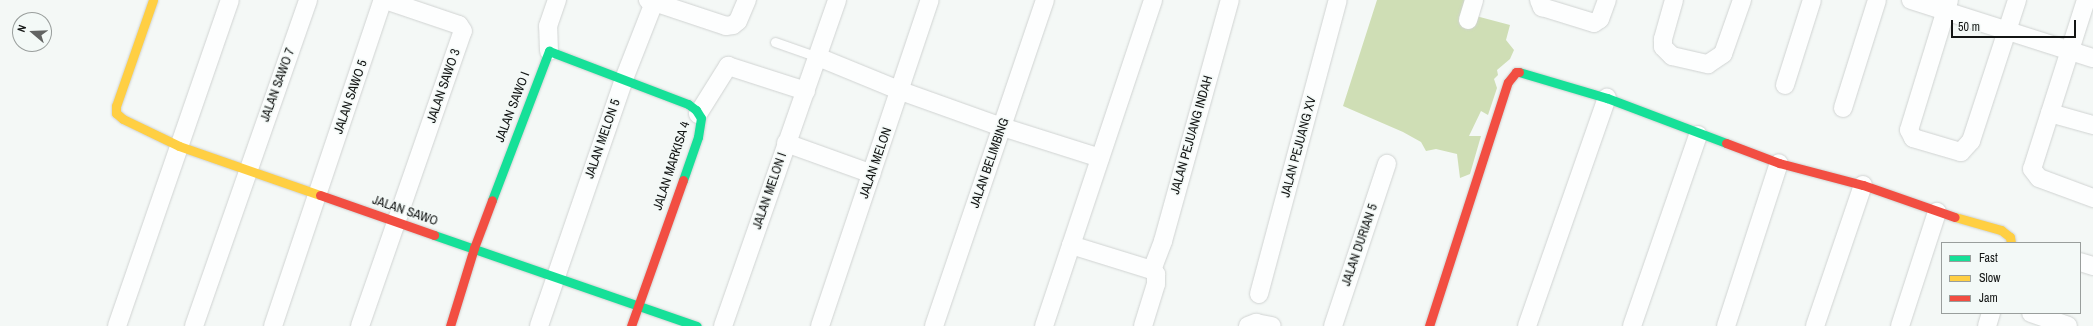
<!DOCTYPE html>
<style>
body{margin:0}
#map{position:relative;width:2093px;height:326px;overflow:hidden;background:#f4f8f6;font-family:"Archivo Narrow",sans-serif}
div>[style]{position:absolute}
.forest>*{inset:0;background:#cfdeb5}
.roads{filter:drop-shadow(0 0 1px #d0d3d2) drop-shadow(0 0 1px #d0d3d2)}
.lane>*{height:9px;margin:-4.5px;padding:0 4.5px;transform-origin:4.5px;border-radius:4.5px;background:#fdfefe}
.street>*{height:18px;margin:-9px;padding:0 9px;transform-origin:9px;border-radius:9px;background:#fdfefe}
.fast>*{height:9px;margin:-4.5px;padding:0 4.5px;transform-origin:4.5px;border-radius:4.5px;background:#16e098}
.slow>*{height:9px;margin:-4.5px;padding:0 4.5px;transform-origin:4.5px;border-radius:4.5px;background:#ffcf43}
.jam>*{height:9px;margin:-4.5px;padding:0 4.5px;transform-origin:4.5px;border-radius:4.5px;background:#f24e42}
span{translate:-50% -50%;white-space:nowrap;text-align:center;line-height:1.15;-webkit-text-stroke:3px #f3f9f7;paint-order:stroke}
.street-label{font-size:13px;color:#131514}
.legend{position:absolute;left:1941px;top:242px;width:140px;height:72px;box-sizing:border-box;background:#f3f9f7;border:1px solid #999e9c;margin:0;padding:5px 7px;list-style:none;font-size:12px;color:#131514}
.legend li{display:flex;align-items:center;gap:8px;height:20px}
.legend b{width:20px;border:1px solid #999e9c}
.north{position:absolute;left:12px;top:12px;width:40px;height:40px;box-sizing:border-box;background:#f3f9f7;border:1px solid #999e9c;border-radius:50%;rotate:289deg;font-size:11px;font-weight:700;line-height:16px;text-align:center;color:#131514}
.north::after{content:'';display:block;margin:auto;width:14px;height:18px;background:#626463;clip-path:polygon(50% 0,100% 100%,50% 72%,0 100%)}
.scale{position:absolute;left:1951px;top:20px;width:125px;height:18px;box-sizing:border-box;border:2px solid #131514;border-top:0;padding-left:5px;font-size:12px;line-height:14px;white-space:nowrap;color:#131514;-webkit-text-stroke:3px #f3f9f7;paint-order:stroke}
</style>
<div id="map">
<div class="forest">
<i style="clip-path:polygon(1377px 0,1469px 0,1476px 16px,1510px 25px,1506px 40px,1514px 50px,1510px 59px,1497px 70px,1498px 75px,1494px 79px,1497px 88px,1488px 115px,1481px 111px,1469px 136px,1481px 136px,1470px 174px,1460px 178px,1457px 154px,1436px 149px,1426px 151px,1421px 142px,1403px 132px,1343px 106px)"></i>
</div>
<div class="roads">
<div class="lane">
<i style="left:775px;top:42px;width:46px;rotate:19.2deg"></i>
</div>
<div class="street">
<i style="left:648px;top:0;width:82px;rotate:18.4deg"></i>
<i style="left:726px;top:26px;width:7px;rotate:-8deg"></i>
<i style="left:733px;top:25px;width:6px;rotate:-39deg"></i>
<i style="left:738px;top:21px;width:23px;rotate:-67deg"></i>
<i style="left:1539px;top:0;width:8px;rotate:67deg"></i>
<i style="left:1542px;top:7px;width:54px;rotate:17.1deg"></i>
<i style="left:1594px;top:23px;width:7px;rotate:-34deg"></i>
<i style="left:1600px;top:19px;width:20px;rotate:-70deg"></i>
<i style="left:1674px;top:0;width:41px;rotate:105.8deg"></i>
<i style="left:1663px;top:39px;width:8px;rotate:90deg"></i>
<i style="left:1663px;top:47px;width:13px;rotate:45deg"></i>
<i style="left:1672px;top:56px;width:37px;rotate:13deg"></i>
<i style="left:1708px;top:64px;width:18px;rotate:-34deg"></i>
<i style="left:1723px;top:54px;width:57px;rotate:-70.6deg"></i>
<i style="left:1911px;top:0;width:191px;rotate:17.7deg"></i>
<i style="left:1949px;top:0;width:136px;rotate:107.1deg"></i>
<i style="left:1909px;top:130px;width:9px;rotate:63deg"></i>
<i style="left:1913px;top:138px;width:50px;rotate:16.3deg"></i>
<i style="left:1961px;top:152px;width:15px;rotate:-48deg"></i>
<i style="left:1971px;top:141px;width:148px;rotate:-71.9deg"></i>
<i style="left:2086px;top:0;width:177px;rotate:107.7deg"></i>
<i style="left:2032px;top:169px;width:11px;rotate:52deg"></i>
<i style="left:2039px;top:178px;width:58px;rotate:20.3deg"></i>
<i style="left:1468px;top:20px;width:21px;rotate:-73deg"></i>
<i style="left:549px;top:51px;width:25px;rotate:-92deg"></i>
<i style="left:548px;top:26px;width:28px;rotate:-71deg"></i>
<i style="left:818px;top:57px;width:90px;rotate:22.3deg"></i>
<i style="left:901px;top:91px;width:101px;rotate:19.7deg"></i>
<i style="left:996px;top:125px;width:109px;rotate:17.6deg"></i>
<i style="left:1785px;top:85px;width:89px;rotate:-72.4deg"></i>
<i style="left:1843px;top:108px;width:113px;rotate:-72.5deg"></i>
<i style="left:2050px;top:113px;width:45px;rotate:15.6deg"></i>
<i style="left:698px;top:114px;width:57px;rotate:-58deg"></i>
<i style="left:728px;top:66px;width:82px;rotate:17.8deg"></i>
<i style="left:786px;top:143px;width:91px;rotate:19.8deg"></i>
<i style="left:1071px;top:245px;width:85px;rotate:17.2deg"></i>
<i style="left:1152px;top:270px;width:6px;rotate:45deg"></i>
<i style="left:1156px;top:274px;width:10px;rotate:90deg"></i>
<i style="left:1156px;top:284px;width:44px;rotate:107.2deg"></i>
<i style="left:2080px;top:262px;width:14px;rotate:17deg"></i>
<i style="left:1152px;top:270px;width:31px;rotate:-69deg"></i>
<i style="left:1163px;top:241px;width:250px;rotate:-74.5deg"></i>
<i style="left:1259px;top:294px;width:304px;rotate:-75deg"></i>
<i style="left:2031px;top:313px;width:39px;rotate:19deg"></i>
<i style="left:117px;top:326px;width:345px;rotate:-70.9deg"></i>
<i style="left:194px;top:326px;width:345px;rotate:-70.7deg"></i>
<i style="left:273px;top:326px;width:344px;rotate:-71.4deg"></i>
<i style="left:360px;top:326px;width:312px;rotate:-70.8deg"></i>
<i style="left:463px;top:31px;width:7px;rotate:-124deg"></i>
<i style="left:459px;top:25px;width:78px;rotate:-161.3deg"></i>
<i style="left:539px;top:326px;width:261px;rotate:-71deg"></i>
<i style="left:624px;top:79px;width:85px;rotate:-68.6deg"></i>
<i style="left:723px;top:326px;width:345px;rotate:-70.7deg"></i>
<i style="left:820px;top:326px;width:344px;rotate:-71.4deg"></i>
<i style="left:934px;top:326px;width:344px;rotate:-71.2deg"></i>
<i style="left:1044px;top:326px;width:344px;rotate:-71.5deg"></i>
<i style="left:1248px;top:326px;width:9px;rotate:-21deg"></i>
<i style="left:1256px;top:323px;width:16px;rotate:11deg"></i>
<i style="left:1333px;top:326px;width:171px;rotate:-71.6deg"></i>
<i style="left:1527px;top:326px;width:242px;rotate:-70.7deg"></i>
<i style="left:1632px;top:326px;width:202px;rotate:-70.9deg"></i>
<i style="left:1726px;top:326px;width:171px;rotate:-72deg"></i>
<i style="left:1815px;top:326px;width:149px;rotate:-71.2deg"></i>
<i style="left:1900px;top:326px;width:120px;rotate:-72deg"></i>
<i style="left:1987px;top:326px;width:14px;rotate:-73deg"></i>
</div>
<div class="fast">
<i style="left:1519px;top:72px;width:92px;rotate:16.5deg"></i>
<i style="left:1607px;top:98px;width:127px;rotate:20.7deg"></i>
<i style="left:492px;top:200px;width:160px;rotate:-69.1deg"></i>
<i style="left:549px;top:51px;width:149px;rotate:20.9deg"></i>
<i style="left:688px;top:104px;width:10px;rotate:37deg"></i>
<i style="left:696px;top:110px;width:9px;rotate:58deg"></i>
<i style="left:701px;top:118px;width:19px;rotate:99deg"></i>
<i style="left:698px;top:137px;width:46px;rotate:109.2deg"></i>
<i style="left:434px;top:235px;width:278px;rotate:19.1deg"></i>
</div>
<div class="slow">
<i style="left:153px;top:0;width:112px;rotate:109.2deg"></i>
<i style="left:116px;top:106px;width:7px;rotate:90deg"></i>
<i style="left:116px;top:113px;width:9px;rotate:41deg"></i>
<i style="left:123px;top:119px;width:62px;rotate:25.7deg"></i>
<i style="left:179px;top:146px;width:149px;rotate:19.2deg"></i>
<i style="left:1955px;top:217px;width:48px;rotate:15.8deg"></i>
<i style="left:2001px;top:230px;width:11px;rotate:38deg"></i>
<i style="left:2010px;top:237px;width:6px;rotate:81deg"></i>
</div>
<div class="jam">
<i style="left:1726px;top:143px;width:57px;rotate:20.7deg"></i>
<i style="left:1779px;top:163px;width:87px;rotate:14.7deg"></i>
<i style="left:1863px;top:185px;width:97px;rotate:19.2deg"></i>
<i style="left:320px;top:195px;width:121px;rotate:19.3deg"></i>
<i style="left:450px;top:326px;width:82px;rotate:-72.9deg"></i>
<i style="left:474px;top:248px;width:51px;rotate:-69.4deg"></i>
<i style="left:631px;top:326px;width:155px;rotate:-70.4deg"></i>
<i style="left:1429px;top:326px;width:256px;rotate:-72.1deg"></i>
<i style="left:1508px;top:82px;width:13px;rotate:-51deg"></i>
<i style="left:1516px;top:72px;width:3px"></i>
</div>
</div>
<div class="street-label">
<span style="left:278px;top:85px;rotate:-70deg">JALAN SAWO 7</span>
<span style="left:444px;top:86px;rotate:-71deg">JALAN SAWO 3</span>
<span style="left:351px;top:97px;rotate:-71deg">JALAN SAWO 5</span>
<span style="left:513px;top:107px;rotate:-69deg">JALAN SAWO I</span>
<span style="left:1192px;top:135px;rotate:-74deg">JALAN PEJUANG INDAH</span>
<span style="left:603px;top:139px;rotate:-71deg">JALAN MELON 5</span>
<span style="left:1299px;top:147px;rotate:-75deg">JALAN PEJUANG XV</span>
<span style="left:876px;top:163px;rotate:-71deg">JALAN MELON</span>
<span style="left:990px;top:163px;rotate:-71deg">JALAN BELIMBING</span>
<span style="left:672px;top:166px;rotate:-72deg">JALAN MARKISA 4</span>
<span style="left:770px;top:191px;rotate:-71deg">JALAN MELON I</span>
<span style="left:405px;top:211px;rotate:19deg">JALAN SAWO</span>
<span style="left:1360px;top:245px;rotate:-71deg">JALAN DURIAN 5</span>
</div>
<ul class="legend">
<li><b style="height:5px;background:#16e098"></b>Fast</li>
<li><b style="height:5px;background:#ffcf43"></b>Slow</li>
<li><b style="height:5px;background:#f24e42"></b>Jam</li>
</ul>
<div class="north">N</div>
<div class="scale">50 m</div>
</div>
